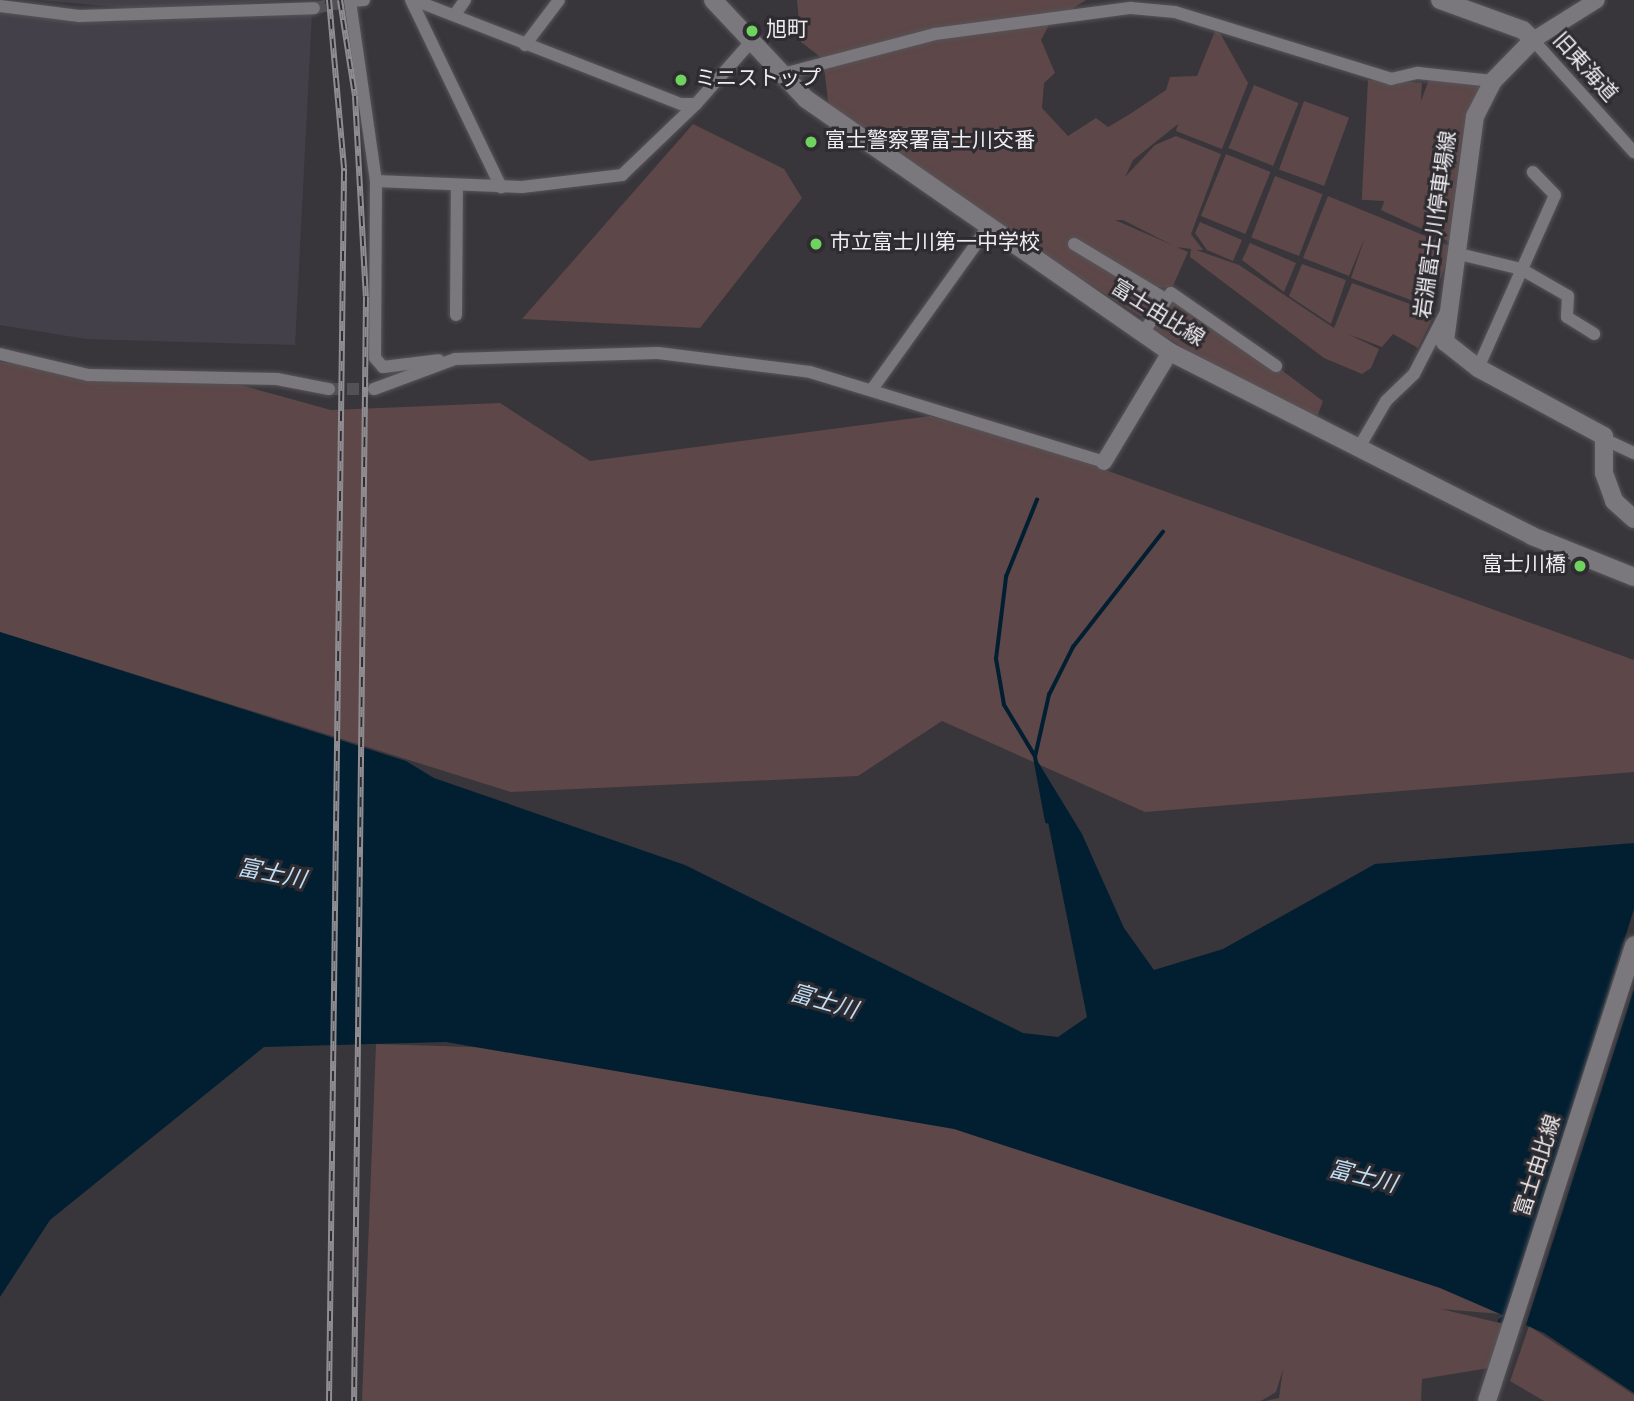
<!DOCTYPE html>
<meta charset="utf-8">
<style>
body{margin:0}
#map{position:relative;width:1634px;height:1401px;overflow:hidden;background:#38363b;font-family:Overpass,"Noto Sans JP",sans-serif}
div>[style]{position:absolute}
.built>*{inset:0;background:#444049}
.green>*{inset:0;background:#5d4748;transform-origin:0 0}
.water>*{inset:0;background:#021f32}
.pier>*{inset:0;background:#38363b}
.stream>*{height:3.5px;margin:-1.75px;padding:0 1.75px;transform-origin:1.75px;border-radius:1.75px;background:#021f32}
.minor-tunnel>*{height:12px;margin-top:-6px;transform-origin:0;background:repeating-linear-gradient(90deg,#535156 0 12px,transparent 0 18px)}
.roads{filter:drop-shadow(0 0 2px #565458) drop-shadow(0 0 2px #565458)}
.minor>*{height:12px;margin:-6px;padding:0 6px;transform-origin:6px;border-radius:6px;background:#7a777d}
.tertiary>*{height:16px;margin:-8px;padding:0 8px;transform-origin:8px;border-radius:8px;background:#7a777d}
.secondary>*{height:18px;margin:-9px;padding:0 9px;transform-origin:9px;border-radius:9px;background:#7a777d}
.rail>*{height:6px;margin-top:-3px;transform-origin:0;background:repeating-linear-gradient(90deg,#2e2c30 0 10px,#8f8d91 0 20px);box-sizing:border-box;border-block:2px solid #8f8d91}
.dots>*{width:19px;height:19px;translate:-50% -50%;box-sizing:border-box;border:4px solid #2e2c30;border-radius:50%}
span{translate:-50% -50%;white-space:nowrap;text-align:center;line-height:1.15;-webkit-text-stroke:6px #2e2c30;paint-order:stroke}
.poi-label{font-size:21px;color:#efedf0}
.left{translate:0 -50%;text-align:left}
.right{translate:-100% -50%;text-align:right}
.street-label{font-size:21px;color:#efedf0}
.water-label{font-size:23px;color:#bedef7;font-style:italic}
</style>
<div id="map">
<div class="built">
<i style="clip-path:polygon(38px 0,287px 0,151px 10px)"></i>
<i style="clip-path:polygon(0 11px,115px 22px,312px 13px,295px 345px,86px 339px,0 325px)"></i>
</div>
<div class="green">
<i style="clip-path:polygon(797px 0,1086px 0,1050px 23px,1041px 40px,1055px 73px,1044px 83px,1042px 108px,1068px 136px,1096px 118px,1108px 127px,1130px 114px,1166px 90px,1170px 77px,1197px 76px,1215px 31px,1220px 33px,1248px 83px,1222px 149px,1176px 131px,1178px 124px,1133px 160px,1125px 177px,1155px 145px,1176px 136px,1221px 154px,1191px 234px,1203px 250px,1196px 250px,1239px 265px,1334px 328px,1352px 283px,1435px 313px,1418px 348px,1393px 334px,1382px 347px,1348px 334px,1379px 349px,1371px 368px,1362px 374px,1324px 358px,1190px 257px,1191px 249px,1176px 247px,1123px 220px,1115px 220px,1188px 252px,1172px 288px,1152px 287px,1158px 294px,1181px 295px,1323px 401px,1317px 417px,1200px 358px,1150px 327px,1162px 310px,1152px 306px,1145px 319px,951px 197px,829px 109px,823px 59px,801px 42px)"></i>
<i style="clip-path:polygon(1431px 74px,1485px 85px,1450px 242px,1381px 210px)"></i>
<i style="left:1368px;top:80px;width:54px;height:120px;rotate:3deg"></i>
<i style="left:1254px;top:85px;width:48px;height:68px;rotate:22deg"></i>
<i style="left:1304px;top:101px;width:48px;height:73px;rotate:20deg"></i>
<i style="clip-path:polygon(693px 124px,784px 169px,802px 198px,700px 328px,522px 319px)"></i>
<i style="left:1226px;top:154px;width:48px;height:67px;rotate:22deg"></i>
<i style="left:1275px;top:176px;width:51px;height:66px;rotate:21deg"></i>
<i style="clip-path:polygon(1328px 196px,1452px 247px,1430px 307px,1351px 278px,1365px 237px,1349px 276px,1303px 258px)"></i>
<i style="clip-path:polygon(1200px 222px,1242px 240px,1233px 261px,1207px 250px,1195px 233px)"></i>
<i style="clip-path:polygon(1250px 243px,1296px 263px,1284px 292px,1242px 260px)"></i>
<i style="clip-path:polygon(1302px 264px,1346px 280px,1331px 324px,1289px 296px)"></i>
<i style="clip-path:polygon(0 362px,215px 378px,331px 410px,500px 403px,590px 461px,930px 416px,1050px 450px,1634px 660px,1634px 772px,1145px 812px,942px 721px,858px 776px,511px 792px,0 632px)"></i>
<i style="clip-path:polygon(376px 1044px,570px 1050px,822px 1097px,1251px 1198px,1501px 1314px,1441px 1309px,1504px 1324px,1489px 1368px,1422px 1379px,1421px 1401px,1265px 1401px,1279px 1398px,1283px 1369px,1276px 1392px,1261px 1401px,362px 1401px)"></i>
<i style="clip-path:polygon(1529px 1326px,1634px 1395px,1634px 1401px,1544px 1401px,1510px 1381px)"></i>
</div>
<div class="water">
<i style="clip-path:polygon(0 632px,406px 761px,434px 778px,685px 865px,1023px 1033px,1058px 1037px,1087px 1017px,1035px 757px,1082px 834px,1124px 928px,1154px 970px,1223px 949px,1375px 864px,1634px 843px,1634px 1393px,1544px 1333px,1440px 1288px,954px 1129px,446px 1042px,264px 1047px,50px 1220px,0 1297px)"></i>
</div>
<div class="pier">
<i style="clip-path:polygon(1634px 909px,1634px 989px,1525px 1328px,1505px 1320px)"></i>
</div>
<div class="stream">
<i style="left:1034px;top:755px;width:58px;rotate:-121deg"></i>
<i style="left:1004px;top:705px;width:47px;rotate:-99.9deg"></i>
<i style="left:996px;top:659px;width:83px;rotate:-83deg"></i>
<i style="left:1006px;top:577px;width:83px;rotate:-68.1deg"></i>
<i style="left:1047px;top:822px;width:66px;rotate:-100.5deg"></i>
<i style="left:1035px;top:757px;width:64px;rotate:-77.3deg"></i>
<i style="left:1049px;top:695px;width:54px;rotate:-63.4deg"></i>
<i style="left:1073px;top:647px;width:146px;rotate:-52deg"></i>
<i style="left:1500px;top:1321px;width:11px;rotate:-41deg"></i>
</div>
<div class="minor-tunnel">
<i style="left:314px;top:8px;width:37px;rotate:-11deg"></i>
<i style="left:329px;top:389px;width:45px"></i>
</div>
<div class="roads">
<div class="minor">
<i style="left:364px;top:0;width:14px;rotate:176deg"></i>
<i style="left:350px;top:1px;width:182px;rotate:81.8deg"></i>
<i style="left:376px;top:181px;width:177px;rotate:90.3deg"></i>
<i style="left:375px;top:358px;width:12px;rotate:48deg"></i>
<i style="left:383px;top:367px;width:56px;rotate:-7.1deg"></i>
<i style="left:411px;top:0;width:208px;rotate:64.3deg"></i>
<i style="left:414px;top:0;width:287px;rotate:21.3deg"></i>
<i style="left:681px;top:104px;width:15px"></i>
<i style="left:696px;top:104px;width:81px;rotate:-48.5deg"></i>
<i style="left:0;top:6px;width:80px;rotate:7.2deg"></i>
<i style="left:79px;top:16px;width:235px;rotate:-1.9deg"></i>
<i style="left:456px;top:13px;width:16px;rotate:-55deg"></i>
<i style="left:1533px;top:40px;width:151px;rotate:48deg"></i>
<i style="left:525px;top:45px;width:56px;rotate:-52.9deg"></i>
<i style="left:779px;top:75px;width:161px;rotate:-14.7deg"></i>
<i style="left:935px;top:34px;width:198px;rotate:-7.6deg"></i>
<i style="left:1131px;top:8px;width:44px;rotate:5.2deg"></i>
<i style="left:1175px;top:12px;width:226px;rotate:17.2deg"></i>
<i style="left:1391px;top:79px;width:28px;rotate:-13deg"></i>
<i style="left:1418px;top:73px;width:75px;rotate:6.1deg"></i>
<i style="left:376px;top:181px;width:146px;rotate:2.4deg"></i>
<i style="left:522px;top:187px;width:101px;rotate:-6.8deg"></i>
<i style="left:622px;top:175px;width:103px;rotate:-43.8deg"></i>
<i style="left:1074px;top:244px;width:106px;rotate:31.1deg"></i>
<i style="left:1455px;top:253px;width:68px;rotate:13.6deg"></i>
<i style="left:1521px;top:269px;width:54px;rotate:29.9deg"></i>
<i style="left:1568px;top:296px;width:21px;rotate:93deg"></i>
<i style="left:1567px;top:317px;width:32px;rotate:32deg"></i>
<i style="left:456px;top:315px;width:129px;rotate:-89.6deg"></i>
<i style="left:1142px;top:334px;width:50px;rotate:-54.7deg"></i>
<i style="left:1171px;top:293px;width:128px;rotate:34.8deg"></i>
<i style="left:0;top:354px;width:90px;rotate:13.4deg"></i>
<i style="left:88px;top:375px;width:189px;rotate:1.2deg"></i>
<i style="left:277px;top:379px;width:53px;rotate:10.9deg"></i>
<i style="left:1478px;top:368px;width:189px;rotate:-66deg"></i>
<i style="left:1555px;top:195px;width:32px;rotate:-134deg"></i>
<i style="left:873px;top:388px;width:196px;rotate:-54.4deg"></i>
<i style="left:374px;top:389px;width:86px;rotate:-20.3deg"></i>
<i style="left:455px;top:359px;width:203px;rotate:-1.7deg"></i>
<i style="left:658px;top:353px;width:153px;rotate:7.1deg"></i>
<i style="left:810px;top:372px;width:307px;rotate:17deg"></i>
<i style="left:1608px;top:441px;width:29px;rotate:25deg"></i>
<i style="left:1361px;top:444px;width:50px;rotate:-59.8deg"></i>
<i style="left:1386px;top:401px;width:39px;rotate:-44deg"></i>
<i style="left:1414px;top:374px;width:70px;rotate:-62.7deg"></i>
</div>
<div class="tertiary">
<i style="left:1533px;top:40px;width:75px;rotate:-32deg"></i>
<i style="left:1104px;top:462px;width:128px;rotate:-59deg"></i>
</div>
<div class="secondary">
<i style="left:713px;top:0;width:136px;rotate:46.8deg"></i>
<i style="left:806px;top:99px;width:443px;rotate:34.8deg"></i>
<i style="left:1170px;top:352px;width:406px;rotate:26.9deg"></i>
<i style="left:1532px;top:536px;width:110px;rotate:21.9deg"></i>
<i style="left:1440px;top:0;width:88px;rotate:19.9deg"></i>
<i style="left:1523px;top:30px;width:14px;rotate:45deg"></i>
<i style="left:1533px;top:40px;width:57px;rotate:134.3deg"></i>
<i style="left:1493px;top:81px;width:39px;rotate:117deg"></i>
<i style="left:1475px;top:116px;width:228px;rotate:97.6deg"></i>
<i style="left:1445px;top:342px;width:42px;rotate:38.2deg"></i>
<i style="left:1478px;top:368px;width:143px;rotate:28.4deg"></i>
<i style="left:1604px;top:436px;width:37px;rotate:90deg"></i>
<i style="left:1604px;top:473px;width:30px;rotate:70deg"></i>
<i style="left:1614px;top:501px;width:27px;rotate:42deg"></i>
<i style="left:1487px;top:1401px;width:479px;rotate:-72.1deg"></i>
</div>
</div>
<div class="rail">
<i style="left:340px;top:0;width:97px;rotate:81.1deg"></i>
<i style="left:355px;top:96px;width:201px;rotate:86.9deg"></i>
<i style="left:366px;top:297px;width:1104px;rotate:90.62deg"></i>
<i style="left:329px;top:1401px;width:1233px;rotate:-89.3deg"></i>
<i style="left:344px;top:168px;width:169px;rotate:-95.1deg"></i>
</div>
<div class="dots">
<i style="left:752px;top:31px;background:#6fd35f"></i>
<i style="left:681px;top:80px;background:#6fd35f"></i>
<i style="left:811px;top:142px;background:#6fd35f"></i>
<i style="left:816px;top:244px;background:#6fd35f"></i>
<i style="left:1580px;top:566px;background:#6fd35f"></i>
</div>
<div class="poi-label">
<span class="left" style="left:766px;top:31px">旭町</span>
<span class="left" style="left:695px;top:80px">ミニストップ</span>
<span class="left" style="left:825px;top:142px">富士警察署富士川交番</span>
<span class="left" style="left:830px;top:244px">市立富士川第一中学校</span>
<span class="right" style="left:1566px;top:566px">富士川橋</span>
</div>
<div class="street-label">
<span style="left:1584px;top:68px;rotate:48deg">旧東海道</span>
<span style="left:1437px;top:225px;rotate:-82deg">岩淵富士川停車場線</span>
<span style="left:1157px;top:314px;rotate:32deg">富士由比線</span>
<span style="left:1539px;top:1166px;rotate:-72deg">富士由比線</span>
</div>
<div class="water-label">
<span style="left:271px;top:876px;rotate:11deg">富士川</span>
<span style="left:823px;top:1004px;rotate:16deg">富士川</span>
<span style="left:1362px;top:1179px;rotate:14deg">富士川</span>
</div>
</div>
